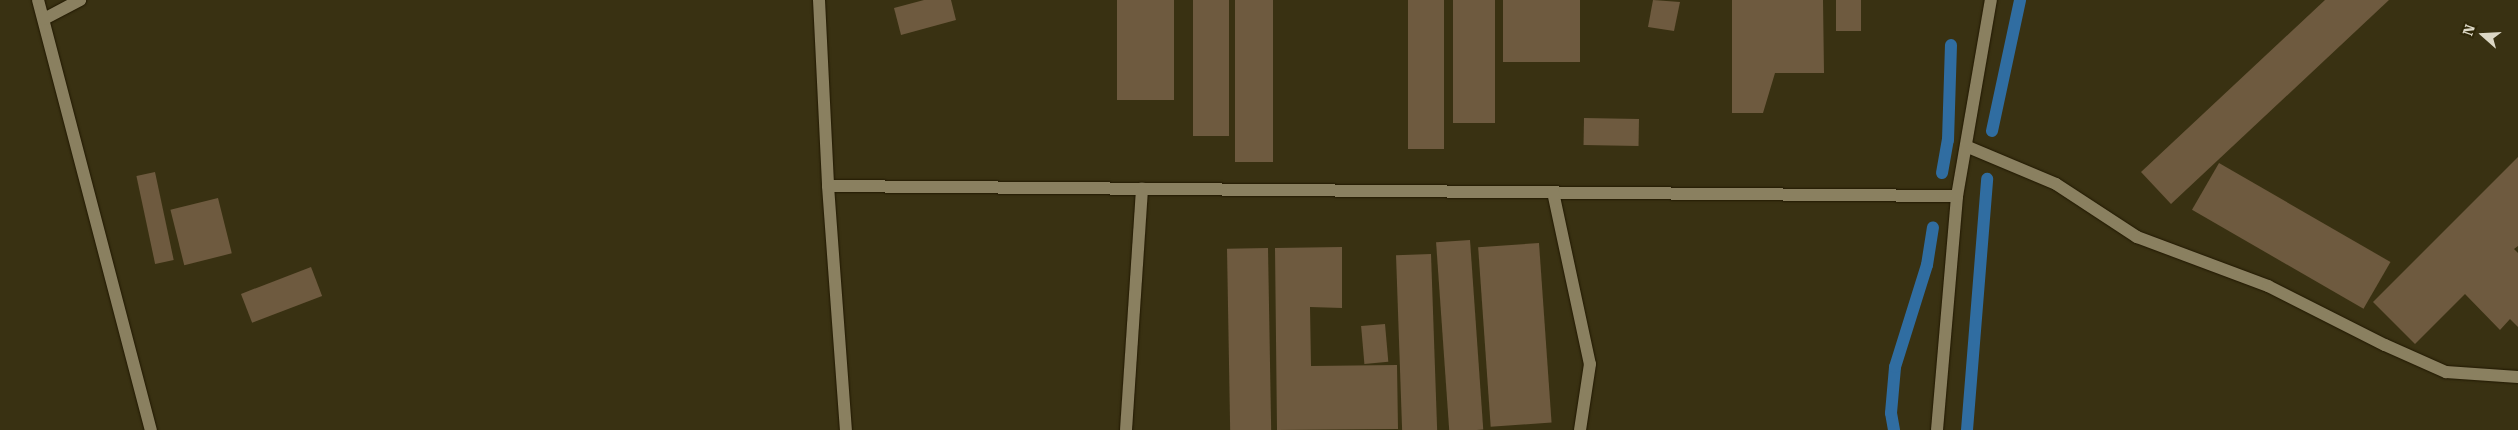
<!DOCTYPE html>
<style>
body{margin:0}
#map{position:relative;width:2518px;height:430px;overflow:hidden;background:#393112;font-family:"Roboto Serif",serif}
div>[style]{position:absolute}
.stream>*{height:12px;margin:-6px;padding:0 6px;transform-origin:6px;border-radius:6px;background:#306da1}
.building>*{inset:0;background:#6e5a3f;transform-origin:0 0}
.roads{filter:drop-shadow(0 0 1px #211800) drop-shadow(0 0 1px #211800)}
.minor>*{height:12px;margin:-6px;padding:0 6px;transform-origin:6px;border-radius:6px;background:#8a8060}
span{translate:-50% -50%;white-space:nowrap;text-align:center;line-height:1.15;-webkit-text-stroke:4px #2f2707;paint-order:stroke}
.north{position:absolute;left:2458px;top:10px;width:50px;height:50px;-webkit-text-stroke:4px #2f2707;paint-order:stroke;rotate:289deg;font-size:14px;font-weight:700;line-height:20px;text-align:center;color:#dcd7c5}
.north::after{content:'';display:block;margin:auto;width:18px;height:22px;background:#dcd7c5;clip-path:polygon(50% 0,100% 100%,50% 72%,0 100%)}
</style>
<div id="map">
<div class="stream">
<i style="left:1992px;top:131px;width:134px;rotate:-77.9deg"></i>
<i style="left:1942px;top:173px;width:34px;rotate:-80deg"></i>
<i style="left:1948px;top:140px;width:95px;rotate:-88.2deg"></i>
<i style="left:1894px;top:430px;width:17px;rotate:-100deg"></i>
<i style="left:1891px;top:413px;width:46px;rotate:-85deg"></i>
<i style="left:1895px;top:367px;width:107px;rotate:-72.6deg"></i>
<i style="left:1927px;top:265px;width:38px;rotate:-81deg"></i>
<i style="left:1967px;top:430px;width:252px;rotate:-85.4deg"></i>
</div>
<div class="building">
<i style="clip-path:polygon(924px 0,951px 0,956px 20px,901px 35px,894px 8px)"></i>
<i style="left:1117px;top:0;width:57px;height:100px"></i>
<i style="left:1193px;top:0;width:36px;height:136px"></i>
<i style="left:1235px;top:0;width:38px;height:162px"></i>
<i style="left:1408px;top:0;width:36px;height:149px"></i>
<i style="left:1453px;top:0;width:42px;height:123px"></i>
<i style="left:1503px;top:0;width:77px;height:62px"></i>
<i style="clip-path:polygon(1653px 0,1680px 2px,1674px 31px,1648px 27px)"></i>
<i style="clip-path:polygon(1732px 0,1823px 0,1824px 73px,1775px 73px,1763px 113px,1732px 113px)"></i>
<i style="left:1836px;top:0;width:25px;height:31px"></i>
<i style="clip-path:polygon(2325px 0,2389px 0,2171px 204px,2141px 172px)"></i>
<i style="left:1584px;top:118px;width:55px;height:27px;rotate:1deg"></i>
<i style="clip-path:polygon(2518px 157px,2518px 246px,2514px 249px,2518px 253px,2518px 327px,2510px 319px,2500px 330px,2465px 294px,2415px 344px,2373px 302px)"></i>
<i style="left:2219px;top:163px;width:198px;height:54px;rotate:30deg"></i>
<i style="left:155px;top:172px;width:90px;height:19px;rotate:78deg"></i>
<i style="left:218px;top:198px;width:57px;height:49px;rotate:76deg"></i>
<i style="left:1470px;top:240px;width:190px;height:34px;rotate:86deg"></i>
<i style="left:1539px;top:243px;width:180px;height:61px;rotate:86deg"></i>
<i style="clip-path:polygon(1342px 247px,1342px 308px,1310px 307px,1311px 366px,1397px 365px,1398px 429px,1277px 430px,1275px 248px)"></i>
<i style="left:1268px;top:248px;width:182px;height:41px;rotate:89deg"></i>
<i style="left:1431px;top:254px;width:176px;height:35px;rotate:88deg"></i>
<i style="left:311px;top:267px;width:31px;height:75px;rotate:69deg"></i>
<i style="left:1385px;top:324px;width:38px;height:24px;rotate:85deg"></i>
</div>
<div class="roads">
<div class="minor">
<i style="left:38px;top:0;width:445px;rotate:75.3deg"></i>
<i style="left:819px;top:0;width:186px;rotate:87.2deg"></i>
<i style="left:828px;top:186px;width:245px;rotate:85.8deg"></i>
<i style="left:44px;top:19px;width:41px;rotate:-27.8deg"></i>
<i style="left:1968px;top:147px;width:95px;rotate:22.8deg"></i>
<i style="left:2056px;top:184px;width:97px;rotate:33.2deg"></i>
<i style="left:2137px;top:237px;width:140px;rotate:20.5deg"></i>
<i style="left:2268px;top:286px;width:131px;rotate:26.8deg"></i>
<i style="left:2385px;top:345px;width:67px;rotate:23.9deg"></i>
<i style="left:2446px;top:372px;width:72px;rotate:4deg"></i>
<i style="left:828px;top:186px;width:1129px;rotate:0.51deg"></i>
<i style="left:1553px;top:192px;width:176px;rotate:77.9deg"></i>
<i style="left:1590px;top:364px;width:67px;rotate:98.6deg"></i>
<i style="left:1126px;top:430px;width:242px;rotate:-86.2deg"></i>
<i style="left:1937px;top:430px;width:235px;rotate:-85.1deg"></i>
<i style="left:1957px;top:196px;width:199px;rotate:-80.2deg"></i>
</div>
</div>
<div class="north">N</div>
</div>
